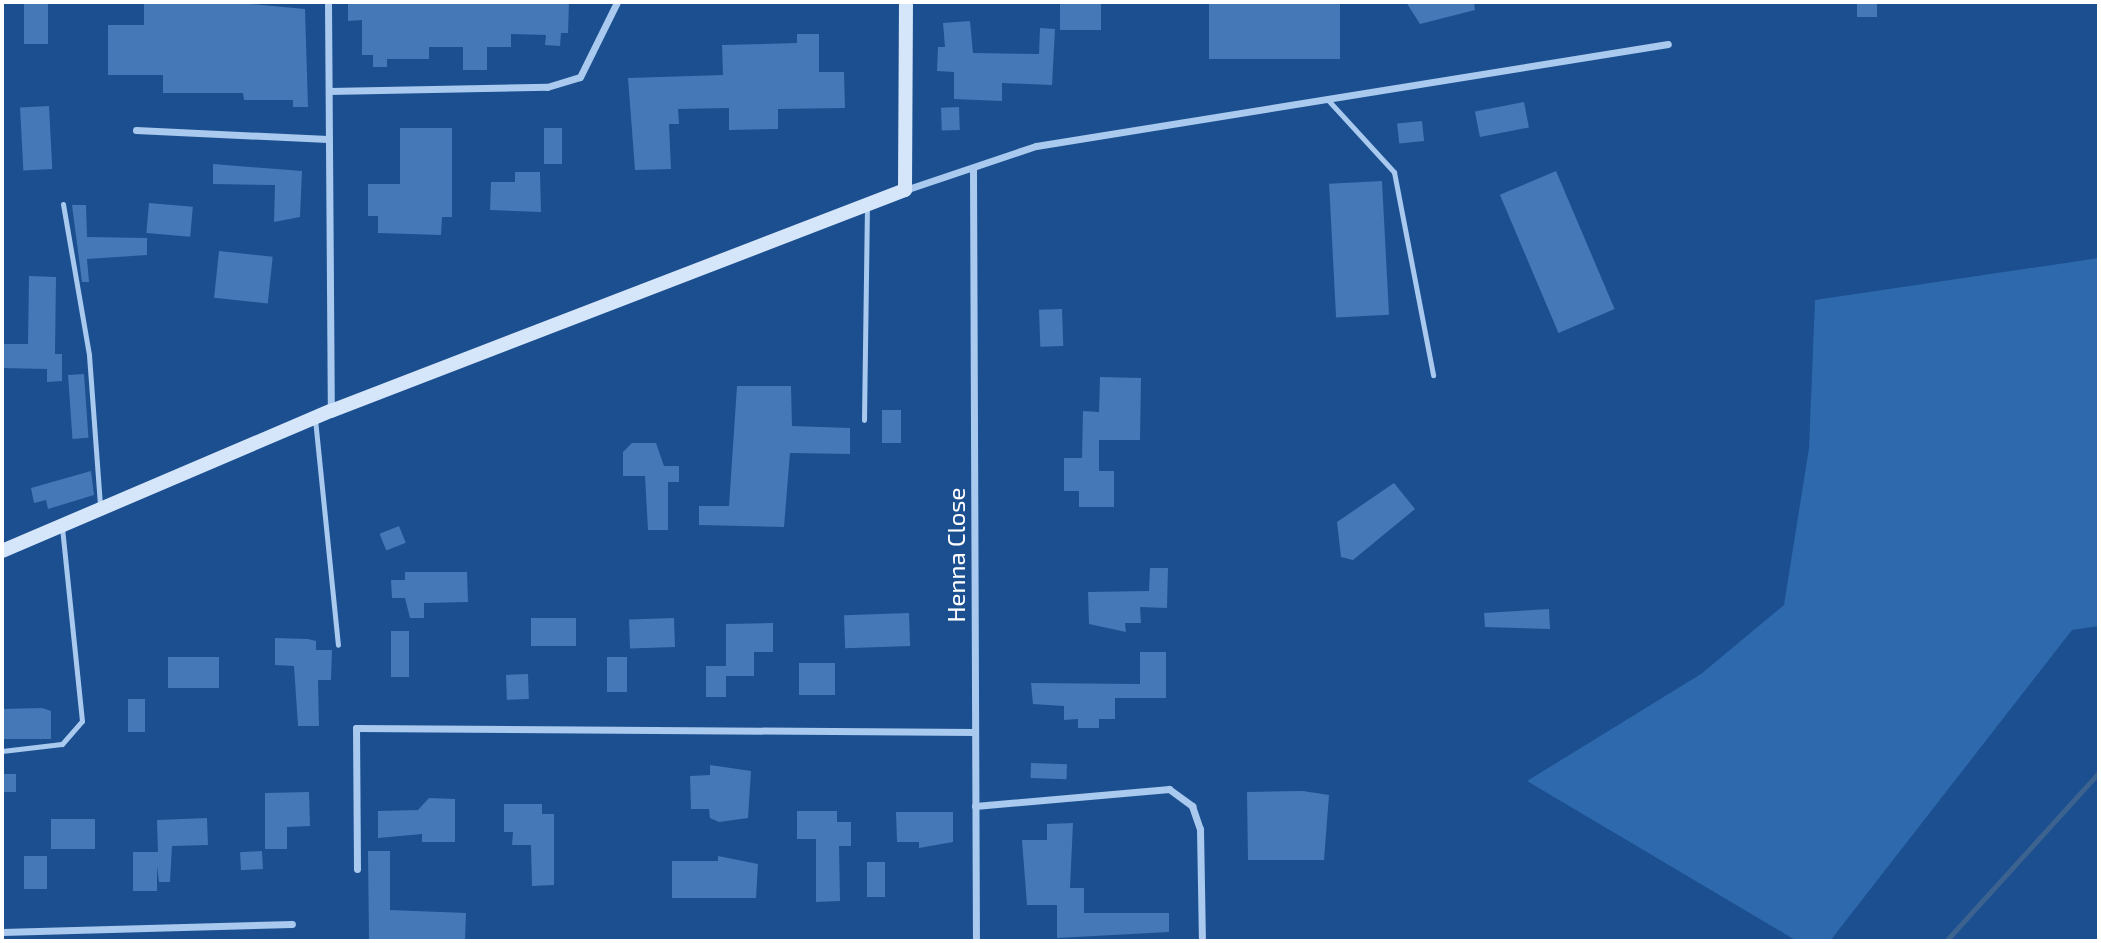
<!DOCTYPE html>
<style>
body{margin:0}
#map{position:relative;width:2101px;height:943px;overflow:hidden;background:#1b4f8f;font-family:"Exo 2",sans-serif}
div>[style]{position:absolute}
.green>*{inset:0;background:#2e69ad}
.stream>*{height:5px;margin:-2.5px;padding:0 2.5px;transform-origin:2.5px;border-radius:2.5px;background:#3c6290}
.building>*{inset:0;background:#4478b7;transform-origin:0 0}
.lane>*{height:5px;margin:-2.5px;padding:0 2.5px;transform-origin:2.5px;border-radius:2.5px;background:#a9c9ee}
.street>*{height:7px;margin:-3.5px;padding:0 3.5px;transform-origin:3.5px;border-radius:3.5px;background:#a9c9ee}
.secondary>*{height:14px;margin:-7px;padding:0 7px;transform-origin:7px;border-radius:7px;background:#d6e6fa}
span{translate:-50% -50%;white-space:nowrap;text-align:center;line-height:1.15;-webkit-text-stroke:5px #1b4f8f;paint-order:stroke}
.street-label{font-size:24px;color:#fff}
.frame{position:absolute;inset:0;border:4px solid #fff;pointer-events:none}
</style>
<div id="map">
<div class="green">
<i style="clip-path:polygon(2099px 258px,2099px 626px,2072px 630px,1830px 941px,1797px 941px,1527px 781px,1701px 674px,1784px 605px,1809px 448px,1815px 300px)"></i>
</div>
<div class="stream">
<i style="left:1946px;top:941px;width:228px;rotate:-47.8deg"></i>
</div>
<div class="building">
<i style="left:24px;top:2px;width:24px;height:42px"></i>
<i style="clip-path:polygon(228px 2px,305px 9px,308px 107px,293px 107px,293px 100px,244px 100px,243px 93px,163px 93px,163px 75px,108px 75px,108px 25px,144px 25px,144px 4px)"></i>
<i style="clip-path:polygon(348px 2px,569px 2px,568px 33px,561px 33px,560px 46px,545px 45px,546px 35px,511px 34px,511px 47px,487px 47px,487px 70px,463px 70px,463px 47px,429px 47px,429px 59px,387px 59px,387px 67px,373px 67px,373px 55px,362px 55px,362px 20px,348px 21px)"></i>
<i style="left:1060px;top:2px;width:41px;height:28px"></i>
<i style="left:1209px;top:2px;width:131px;height:57px"></i>
<i style="clip-path:polygon(1406px 2px,1474px 2px,1475px 10px,1420px 24px)"></i>
<i style="left:1857px;top:2px;width:20px;height:15px"></i>
<i style="clip-path:polygon(970px 21px,973px 53px,1039px 54px,1040px 28px,1055px 29px,1052px 85px,1002px 83px,1002px 101px,954px 99px,954px 72px,937px 71px,938px 47px,945px 47px,943px 23px)"></i>
<i style="clip-path:polygon(797px 34px,819px 34px,819px 72px,844px 72px,845px 108px,778px 109px,778px 129px,729px 130px,729px 108px,678px 109px,679px 124px,669px 124px,671px 169px,635px 170px,628px 78px,723px 75px,722px 45px,797px 43px)"></i>
<i style="left:1524px;top:102px;width:26px;height:50px;rotate:79deg"></i>
<i style="left:49px;top:106px;width:63px;height:29px;rotate:87deg"></i>
<i style="left:959px;top:107px;width:23px;height:18px;rotate:88deg"></i>
<i style="left:1422px;top:121px;width:20px;height:25px;rotate:84deg"></i>
<i style="clip-path:polygon(400px 128px,452px 128px,452px 217px,442px 217px,441px 235px,378px 233px,378px 216px,368px 216px,368px 184px,400px 184px)"></i>
<i style="left:544px;top:128px;width:18px;height:36px"></i>
<i style="clip-path:polygon(213px 164px,302px 171px,300px 217px,274px 222px,275px 185px,213px 184px)"></i>
<i style="left:1556px;top:171px;width:150px;height:61px;rotate:67deg"></i>
<i style="clip-path:polygon(515px 172px,540px 172px,541px 212px,490px 210px,491px 182px,515px 182px)"></i>
<i style="left:1382px;top:181px;width:134px;height:53px;rotate:87deg"></i>
<i style="left:149px;top:203px;width:44px;height:30px;rotate:5deg"></i>
<i style="clip-path:polygon(72px 205px,86px 205px,87px 237px,147px 238px,147px 255px,87px 259px,89px 282px,82px 282px)"></i>
<i style="left:219px;top:251px;width:54px;height:47px;rotate:6deg"></i>
<i style="clip-path:polygon(29px 276px,56px 277px,55px 354px,62px 354px,62px 381px,47px 382px,47px 369px,2px 368px,2px 344px,28px 344px)"></i>
<i style="left:1062px;top:309px;width:37px;height:23px;rotate:88deg"></i>
<i style="left:84px;top:374px;width:64px;height:16px;rotate:86deg"></i>
<i style="clip-path:polygon(1100px 377px,1141px 378px,1140px 440px,1099px 440px,1099px 471px,1114px 471px,1114px 507px,1079px 507px,1079px 491px,1064px 491px,1064px 458px,1082px 458px,1083px 411px,1099px 412px)"></i>
<i style="clip-path:polygon(737px 386px,791px 386px,792px 426px,850px 428px,850px 454px,790px 453px,784px 527px,699px 525px,699px 506px,729px 506px)"></i>
<i style="left:882px;top:410px;width:19px;height:33px"></i>
<i style="clip-path:polygon(632px 443px,656px 443px,664px 466px,679px 466px,679px 482px,668px 482px,668px 530px,648px 530px,645px 476px,623px 476px,623px 452px)"></i>
<i style="clip-path:polygon(91px 471px,94px 495px,48px 509px,46px 500px,34px 503px,31px 488px)"></i>
<i style="clip-path:polygon(1394px 483px,1415px 509px,1353px 560px,1341px 557px,1337px 522px)"></i>
<i style="left:399px;top:526px;width:18px;height:21px;rotate:68deg"></i>
<i style="clip-path:polygon(1150px 568px,1168px 568px,1167px 608px,1140px 607px,1141px 623px,1125px 623px,1126px 632px,1089px 624px,1088px 592px,1149px 591px)"></i>
<i style="clip-path:polygon(405px 572px,467px 572px,468px 602px,424px 603px,424px 618px,410px 618px,405px 598px,392px 598px,391px 580px,405px 580px)"></i>
<i style="clip-path:polygon(1549px 609px,1550px 629px,1485px 627px,1484px 613px)"></i>
<i style="left:909px;top:613px;width:33px;height:65px;rotate:88deg"></i>
<i style="left:531px;top:618px;width:45px;height:28px"></i>
<i style="left:674px;top:618px;width:29px;height:45px;rotate:88deg"></i>
<i style="clip-path:polygon(773px 623px,773px 652px,754px 652px,754px 676px,726px 676px,726px 624px)"></i>
<i style="left:391px;top:631px;width:18px;height:46px"></i>
<i style="clip-path:polygon(275px 638px,308px 639px,316px 641px,316px 650px,332px 650px,331px 680px,318px 680px,319px 726px,298px 726px,294px 666px,275px 665px)"></i>
<i style="clip-path:polygon(1140px 652px,1166px 652px,1166px 698px,1115px 698px,1115px 719px,1099px 719px,1099px 728px,1078px 728px,1078px 719px,1064px 720px,1064px 706px,1033px 704px,1031px 683px,1140px 684px)"></i>
<i style="left:168px;top:657px;width:51px;height:31px"></i>
<i style="left:607px;top:657px;width:20px;height:35px"></i>
<i style="left:799px;top:663px;width:36px;height:32px"></i>
<i style="left:706px;top:666px;width:20px;height:31px"></i>
<i style="left:528px;top:674px;width:25px;height:22px;rotate:88deg"></i>
<i style="left:128px;top:699px;width:17px;height:33px"></i>
<i style="clip-path:polygon(42px 708px,51px 711px,51px 739px,2px 739px,2px 709px)"></i>
<i style="left:1031px;top:763px;width:36px;height:15px;rotate:2deg"></i>
<i style="clip-path:polygon(710px 765px,751px 771px,748px 818px,719px 822px,710px 818px,709px 809px,691px 809px,690px 776px,710px 775px)"></i>
<i style="left:2px;top:774px;width:14px;height:18px"></i>
<i style="clip-path:polygon(1303px 791px,1329px 795px,1324px 860px,1248px 860px,1247px 792px)"></i>
<i style="clip-path:polygon(309px 792px,310px 826px,287px 827px,287px 849px,265px 849px,265px 793px)"></i>
<i style="clip-path:polygon(429px 798px,455px 799px,455px 842px,422px 842px,422px 834px,378px 838px,378px 811px,418px 810px)"></i>
<i style="clip-path:polygon(504px 804px,542px 804px,542px 814px,554px 814px,554px 885px,532px 886px,531px 845px,512px 845px,513px 832px,504px 832px)"></i>
<i style="clip-path:polygon(797px 811px,837px 811px,837px 822px,851px 822px,851px 846px,839px 846px,840px 901px,816px 902px,816px 839px,797px 839px)"></i>
<i style="clip-path:polygon(896px 812px,953px 812px,953px 842px,919px 848px,919px 842px,897px 842px)"></i>
<i style="clip-path:polygon(207px 818px,208px 845px,172px 846px,170px 882px,159px 882px,157px 866px,157px 891px,133px 891px,133px 852px,158px 852px,157px 820px)"></i>
<i style="left:51px;top:819px;width:44px;height:30px"></i>
<i style="clip-path:polygon(1073px 823px,1070px 888px,1084px 888px,1084px 913px,1169px 913px,1169px 932px,1057px 938px,1057px 905px,1027px 905px,1022px 840px,1047px 840px,1047px 824px)"></i>
<i style="left:262px;top:851px;width:18px;height:22px;rotate:87deg"></i>
<i style="clip-path:polygon(368px 851px,390px 851px,390px 910px,466px 913px,465px 941px,369px 941px)"></i>
<i style="left:24px;top:856px;width:23px;height:33px"></i>
<i style="clip-path:polygon(718px 856px,758px 864px,756px 898px,672px 898px,672px 861px,718px 861px)"></i>
<i style="left:867px;top:862px;width:18px;height:35px"></i>
</div>
<div class="lane">
<i style="left:1328px;top:100px;width:98px;rotate:47.5deg"></i>
<i style="left:1394px;top:172px;width:207px;rotate:79.1deg"></i>
<i style="left:63px;top:204px;width:153px;rotate:80.2deg"></i>
<i style="left:89px;top:355px;width:151px;rotate:85.8deg"></i>
<i style="left:315px;top:419px;width:227px;rotate:84.2deg"></i>
<i style="left:864px;top:420px;width:214px;rotate:-89.2deg"></i>
<i style="left:2px;top:751px;width:60px;rotate:-6.7deg"></i>
<i style="left:62px;top:744px;width:30px;rotate:-49deg"></i>
<i style="left:82px;top:721px;width:194px;rotate:-95.9deg"></i>
</div>
<div class="street">
<i style="left:328px;top:2px;width:409px;rotate:89.6deg"></i>
<i style="left:329px;top:91px;width:218px;rotate:-1.1deg"></i>
<i style="left:547px;top:87px;width:34px;rotate:-17deg"></i>
<i style="left:580px;top:77px;width:84px;rotate:-63.7deg"></i>
<i style="left:136px;top:130px;width:192px;rotate:2.7deg"></i>
<i style="left:973px;top:169px;width:772px;rotate:89.78deg"></i>
<i style="left:905px;top:190px;width:138px;rotate:-18.6deg"></i>
<i style="left:1036px;top:146px;width:640px;rotate:-9.17deg"></i>
<i style="left:975px;top:806px;width:195px;rotate:-5deg"></i>
<i style="left:1169px;top:789px;width:29px;rotate:36deg"></i>
<i style="left:1192px;top:806px;width:24px;rotate:71deg"></i>
<i style="left:1200px;top:829px;width:112px;rotate:89deg"></i>
<i style="left:357px;top:869px;width:141px;rotate:-90.4deg"></i>
<i style="left:356px;top:728px;width:619px;rotate:0.37deg"></i>
<i style="left:2px;top:932px;width:290px;rotate:-1.6deg"></i>
</div>
<div class="secondary">
<i style="left:2px;top:551px;width:358px;rotate:-23.1deg"></i>
<i style="left:331px;top:411px;width:615px;rotate:-21.06deg"></i>
<i style="left:905px;top:190px;width:188px;rotate:-89.7deg"></i>
</div>
<div class="street-label">
<span style="left:956px;top:555px;rotate:-90deg">Henna Close</span>
</div>
<div class="frame"></div>
</div>
